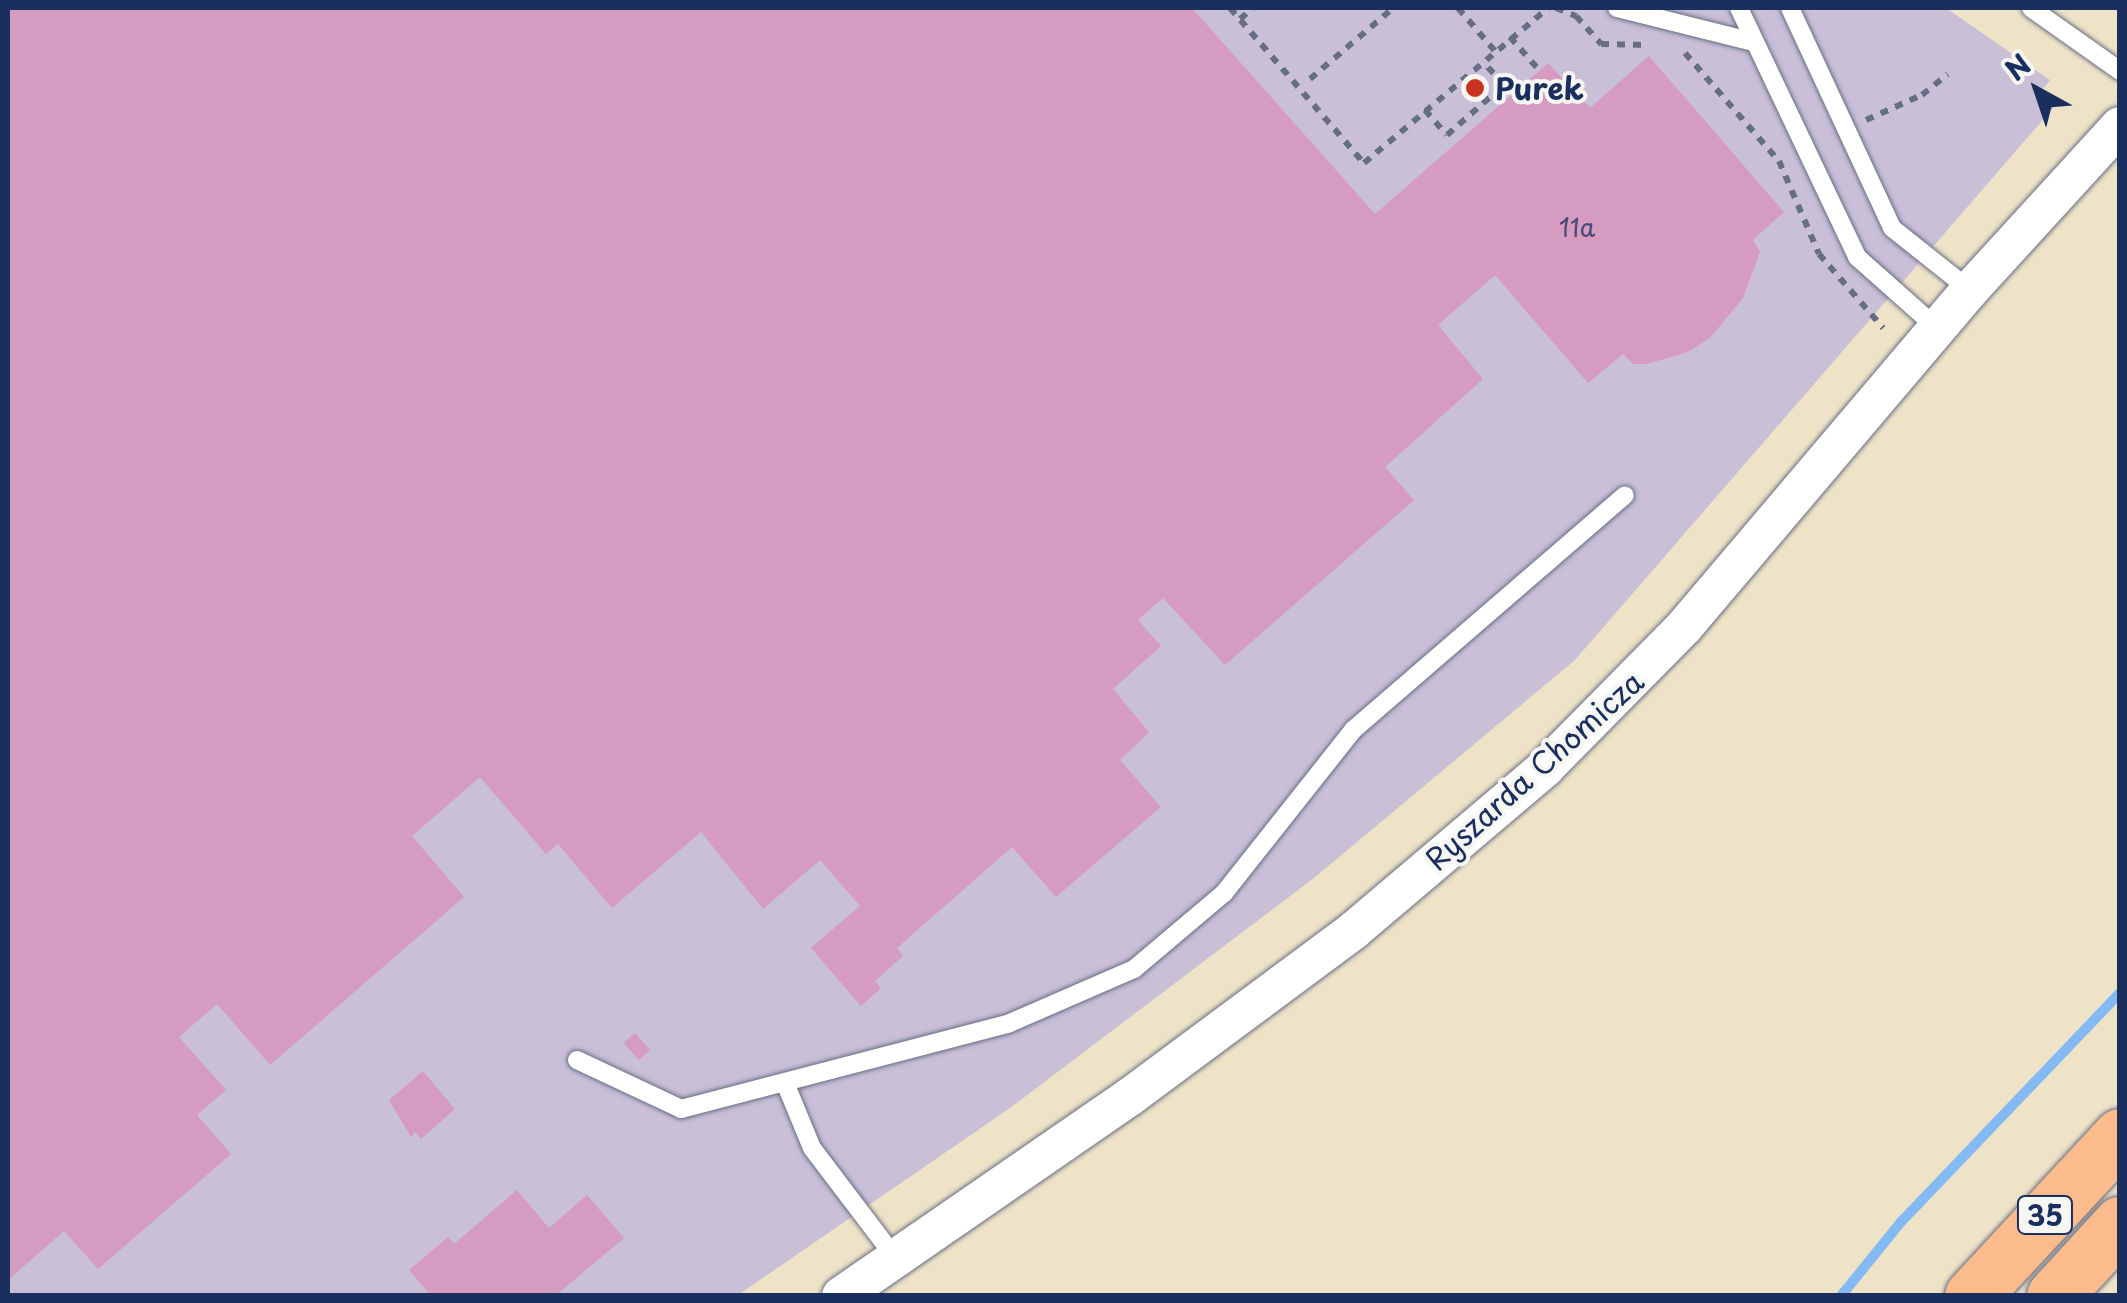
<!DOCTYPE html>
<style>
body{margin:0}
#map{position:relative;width:2127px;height:1303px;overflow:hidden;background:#efe3c7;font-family:"Playpen Sans",sans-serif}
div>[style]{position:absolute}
.industrial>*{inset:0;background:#c9bfd7}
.stream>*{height:10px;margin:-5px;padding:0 5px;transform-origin:5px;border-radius:5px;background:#84baf3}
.building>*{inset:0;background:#d69bc0;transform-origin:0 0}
.path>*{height:6px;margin-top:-3px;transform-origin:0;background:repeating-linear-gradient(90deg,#656e83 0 8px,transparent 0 16px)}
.roads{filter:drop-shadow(0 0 2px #656e83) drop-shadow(0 0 2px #656e83)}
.lane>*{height:18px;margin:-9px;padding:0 9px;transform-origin:9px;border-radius:9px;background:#fff}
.street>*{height:38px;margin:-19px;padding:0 19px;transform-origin:19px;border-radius:19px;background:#fff}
.primary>*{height:55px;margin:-27.5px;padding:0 27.5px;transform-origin:27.5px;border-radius:27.5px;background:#fbbb8c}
.dots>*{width:28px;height:28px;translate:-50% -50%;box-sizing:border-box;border:5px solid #f6f6f2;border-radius:50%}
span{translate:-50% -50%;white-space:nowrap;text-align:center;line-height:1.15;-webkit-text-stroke:8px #f6f6f2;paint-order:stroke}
.number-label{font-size:25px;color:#4a4a76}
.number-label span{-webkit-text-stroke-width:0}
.shield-label span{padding:2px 8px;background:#f6f6f2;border:2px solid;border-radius:8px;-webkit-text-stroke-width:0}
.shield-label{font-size:28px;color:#1b2f5e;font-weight:700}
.poi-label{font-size:30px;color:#1b2f5e;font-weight:700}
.left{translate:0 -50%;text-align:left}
.street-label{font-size:30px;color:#1b2f5e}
.frame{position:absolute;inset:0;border:10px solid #1b2f5e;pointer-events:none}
.north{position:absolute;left:1987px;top:40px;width:100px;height:100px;-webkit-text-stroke:8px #f6f6f2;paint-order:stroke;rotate:320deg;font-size:28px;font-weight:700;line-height:40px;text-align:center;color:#1b2f5e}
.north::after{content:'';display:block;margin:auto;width:35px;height:45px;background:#1b2f5e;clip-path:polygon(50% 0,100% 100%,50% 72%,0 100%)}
</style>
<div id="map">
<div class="industrial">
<i style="clip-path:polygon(8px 8px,1946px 8px,2050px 80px,2039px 94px,2054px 107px,1575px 660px,1314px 878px,1010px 1108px,738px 1295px,8px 1296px)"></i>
</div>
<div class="stream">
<i style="left:1841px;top:1296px;width:95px;rotate:-51deg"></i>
<i style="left:1901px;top:1222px;width:317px;rotate:-46.3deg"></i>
</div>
<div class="building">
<i style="clip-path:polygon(8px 8px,1192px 8px,1375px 214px,1548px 63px,1590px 108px,1649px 56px,1784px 212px,1753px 240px,1760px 252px,1743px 298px,1710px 338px,1688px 352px,1647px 364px,1633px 364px,1623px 354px,1588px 383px,1495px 275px,1438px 325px,1483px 379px,1385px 467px,1414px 500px,1225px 665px,1163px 598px,1138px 620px,1161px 646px,1113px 689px,1149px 732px,1120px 760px,1161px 807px,1056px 897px,1012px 847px,897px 948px,903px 956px,875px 981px,881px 988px,861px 1006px,811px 948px,860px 906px,820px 860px,763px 909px,701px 832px,612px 908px,558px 844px,546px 854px,480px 777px,412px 836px,464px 897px,270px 1065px,217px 1004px,179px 1037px,226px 1090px,197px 1115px,231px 1154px,98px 1269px,64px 1231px,8px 1280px)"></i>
<i style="left:635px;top:1033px;width:23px;height:15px;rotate:49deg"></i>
<i style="clip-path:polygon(423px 1071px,455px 1109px,421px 1139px,415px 1132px,411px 1137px,389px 1100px)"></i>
<i style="clip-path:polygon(517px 1190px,549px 1228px,587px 1195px,624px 1238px,555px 1296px,431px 1296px,409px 1270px,448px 1237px,454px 1244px)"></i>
</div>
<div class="path">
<i style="left:1230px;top:8px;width:205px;rotate:49.2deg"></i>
<i style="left:1364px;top:163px;width:241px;rotate:-40.1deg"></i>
<i style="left:1458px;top:8px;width:57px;rotate:49.3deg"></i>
<i style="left:1556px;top:8px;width:22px;rotate:22deg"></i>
<i style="left:1576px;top:16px;width:38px;rotate:48deg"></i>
<i style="left:1601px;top:44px;width:47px;rotate:1.2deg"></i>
<i style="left:1240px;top:19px;width:17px;rotate:-40deg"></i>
<i style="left:1510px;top:37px;width:44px;rotate:48.7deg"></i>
<i style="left:1685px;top:53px;width:143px;rotate:49deg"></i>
<i style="left:1779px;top:161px;width:101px;rotate:66.7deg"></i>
<i style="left:1819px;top:254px;width:98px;rotate:49.1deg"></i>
<i style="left:1310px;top:79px;width:109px;rotate:-40.5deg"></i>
<i style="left:1504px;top:85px;width:13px;rotate:51deg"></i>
<i style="left:1425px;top:110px;width:33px;rotate:49deg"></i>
<i style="left:1447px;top:135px;width:76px;rotate:-41.3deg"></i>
<i style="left:1504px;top:85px;width:31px;rotate:-132deg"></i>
<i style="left:1866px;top:120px;width:61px;rotate:-24.1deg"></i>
<i style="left:1922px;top:95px;width:33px;rotate:-39deg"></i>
</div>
<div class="roads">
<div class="lane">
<i style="left:1617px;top:8px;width:140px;rotate:14deg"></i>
<i style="left:1739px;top:8px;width:276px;rotate:64.6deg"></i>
<i style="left:1857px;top:257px;width:107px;rotate:41.6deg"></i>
<i style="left:1790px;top:8px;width:242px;rotate:65.1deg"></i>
<i style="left:1892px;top:228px;width:100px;rotate:38.5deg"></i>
<i style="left:2031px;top:8px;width:109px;rotate:35.3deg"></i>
<i style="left:577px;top:1060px;width:115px;rotate:25.2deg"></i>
<i style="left:681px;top:1109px;width:340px;rotate:-14.6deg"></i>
<i style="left:1010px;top:1023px;width:135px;rotate:-23.5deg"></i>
<i style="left:1134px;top:969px;width:118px;rotate:-40.2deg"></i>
<i style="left:1224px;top:893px;width:208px;rotate:-51.6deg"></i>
<i style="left:1353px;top:730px;width:359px;rotate:-40.8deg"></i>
<i style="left:786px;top:1085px;width:68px;rotate:67.6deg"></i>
<i style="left:812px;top:1148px;width:136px;rotate:52.8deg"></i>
</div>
<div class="street">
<i style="left:841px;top:1296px;width:352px;rotate:-34.6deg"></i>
<i style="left:1131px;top:1096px;width:277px;rotate:-36.6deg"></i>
<i style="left:1353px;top:931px;width:252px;rotate:-40.3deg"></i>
<i style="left:1545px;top:768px;width:198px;rotate:-45.4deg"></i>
<i style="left:1684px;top:627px;width:442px;rotate:-49.7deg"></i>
<i style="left:1970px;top:290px;width:222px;rotate:-47.6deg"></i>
</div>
<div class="primary">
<i style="left:1972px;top:1296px;width:218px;rotate:-47.2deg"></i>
<i style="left:2054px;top:1296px;width:98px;rotate:-47.5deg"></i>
</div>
</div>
<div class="dots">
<i style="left:1475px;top:88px;background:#c8321e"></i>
</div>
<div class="number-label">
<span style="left:1577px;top:227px">11a</span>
</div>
<div class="shield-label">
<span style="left:2045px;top:1215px">35</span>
</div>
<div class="poi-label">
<span class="left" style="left:1495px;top:88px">Purek</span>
</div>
<div class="street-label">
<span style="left:1534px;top:770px;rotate:-42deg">Ryszarda Chomicza</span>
</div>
<div class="frame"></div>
<div class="north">N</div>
</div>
